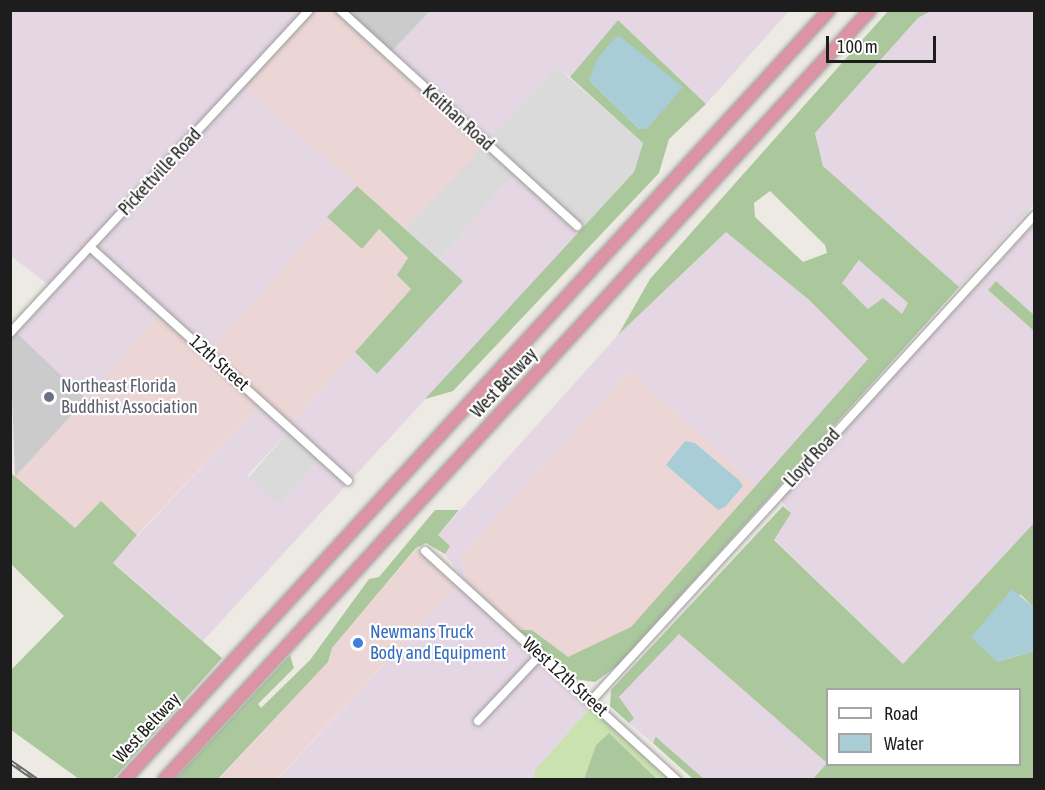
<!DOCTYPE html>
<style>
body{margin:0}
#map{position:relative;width:1045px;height:790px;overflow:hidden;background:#edeae4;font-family:"Asap Condensed",sans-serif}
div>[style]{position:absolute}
.residential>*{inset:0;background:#dbdada;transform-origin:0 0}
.commercial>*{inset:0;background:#ecd5d5}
.industrial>*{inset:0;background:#e5d6e3}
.religious>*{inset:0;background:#cbcbcb}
.grass>*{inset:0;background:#c9e2af}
.forest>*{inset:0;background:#abc89d}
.water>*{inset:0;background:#a9cdd6}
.roads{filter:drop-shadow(0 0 2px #9e9e9e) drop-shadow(0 0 2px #9e9e9e)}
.minor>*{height:8px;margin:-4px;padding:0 4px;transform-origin:4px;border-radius:4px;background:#fff}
.highway>*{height:12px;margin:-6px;padding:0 6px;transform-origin:6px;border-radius:6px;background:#dc93a3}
.rail>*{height:4.5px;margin-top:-2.25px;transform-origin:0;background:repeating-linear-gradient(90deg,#fff 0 7px,#6b6b6b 0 14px);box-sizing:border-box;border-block:2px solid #6b6b6b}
.dots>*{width:16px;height:16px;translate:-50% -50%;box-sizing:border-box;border:3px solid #fff;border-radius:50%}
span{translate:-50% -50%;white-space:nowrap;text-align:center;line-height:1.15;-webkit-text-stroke:4.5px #fff;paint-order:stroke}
.street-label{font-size:18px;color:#1d1d1d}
.worship-label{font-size:18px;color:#5b616d}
.left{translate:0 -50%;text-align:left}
.shop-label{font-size:18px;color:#366cbe}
.frame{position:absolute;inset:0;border:12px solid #1d1d1d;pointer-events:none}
.legend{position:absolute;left:826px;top:688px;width:195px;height:78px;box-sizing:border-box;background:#fff;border:2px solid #a5a5a5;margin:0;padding:8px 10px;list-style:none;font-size:18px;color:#1d1d1d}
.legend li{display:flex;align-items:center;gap:12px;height:30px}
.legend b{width:30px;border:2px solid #a5a5a5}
.scale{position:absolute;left:826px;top:36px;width:110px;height:27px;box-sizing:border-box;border:3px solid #1d1d1d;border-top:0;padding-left:8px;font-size:18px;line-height:21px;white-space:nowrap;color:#1d1d1d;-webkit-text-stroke:4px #fff;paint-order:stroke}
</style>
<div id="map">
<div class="residential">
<i style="clip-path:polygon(557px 67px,643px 143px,634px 172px,579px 232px,513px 175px,439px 260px,405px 229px)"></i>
<i style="left:289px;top:431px;width:41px;height:62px;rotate:41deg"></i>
</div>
<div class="commercial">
<i style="clip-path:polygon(314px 11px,345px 11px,489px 140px,405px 229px,244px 87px)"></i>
<i style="clip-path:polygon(327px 217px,362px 249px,378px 229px,408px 258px,411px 289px,291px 424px,265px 400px,137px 535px,101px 501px,75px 528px,15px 477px,165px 306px,211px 348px)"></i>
<i style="clip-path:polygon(evenodd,630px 370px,759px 488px,631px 627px,568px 658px,532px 630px,519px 630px,466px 582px,461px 556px,630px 370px,695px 443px,739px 480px,743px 487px,683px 479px,666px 465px,695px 443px)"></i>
<i style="clip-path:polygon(417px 548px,457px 585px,277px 779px,218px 780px,328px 662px,332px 648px)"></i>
</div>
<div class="industrial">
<i style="clip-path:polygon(11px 11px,304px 11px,49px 285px,11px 256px)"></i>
<i style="clip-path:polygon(430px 11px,789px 11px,706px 104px,618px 20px,570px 77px,557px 67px,489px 140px,391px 52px)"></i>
<i style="clip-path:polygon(931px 11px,1034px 11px,1034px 204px,959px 287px,823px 166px,815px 132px,918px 18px)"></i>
<i style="clip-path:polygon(244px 87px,357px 186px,211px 349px,165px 306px,86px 399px,17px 333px)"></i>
<i style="clip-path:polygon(evenodd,513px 175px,579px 232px,203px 641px,113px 562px,265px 400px,291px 424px,355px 352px,377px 374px,462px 281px,439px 260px,513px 175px,289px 431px,320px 458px,279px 504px,247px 476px,289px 431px)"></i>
<i style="clip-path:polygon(1034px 224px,1034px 315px,996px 281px,988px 290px,1034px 331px,1034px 523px,903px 664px,774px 539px,791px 513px,780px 499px)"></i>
<i style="clip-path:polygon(726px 232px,808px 299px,868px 359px,759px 488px,630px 370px,461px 556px,466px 582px,445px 554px,449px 546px,438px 535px,618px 335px)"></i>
<i style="clip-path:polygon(860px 260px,909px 303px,902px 315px,869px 309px,842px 283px)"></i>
<i style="clip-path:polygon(457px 585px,591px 707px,535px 770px,533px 779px,277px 780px)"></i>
<i style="clip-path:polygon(679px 634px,827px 763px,813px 779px,704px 779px,656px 737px,653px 743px,629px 723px,633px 717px,619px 697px)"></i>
</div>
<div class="religious">
<i style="clip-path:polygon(345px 11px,430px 11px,391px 52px)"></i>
<i style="clip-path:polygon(17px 333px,86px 399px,15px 477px,10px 340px)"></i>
</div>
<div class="grass">
<i style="clip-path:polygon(591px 707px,669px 779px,657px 779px,609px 733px,596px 745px,584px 779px,533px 780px,535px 770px)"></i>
</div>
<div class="forest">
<i style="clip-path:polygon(evenodd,888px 11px,931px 11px,918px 18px,815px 133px,823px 166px,959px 287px,617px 666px,595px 682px,574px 679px,519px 630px,532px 630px,568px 657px,631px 627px,868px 359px,808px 299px,726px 232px,618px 335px,650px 279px,888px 11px,770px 191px,825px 245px,827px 253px,803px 262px,755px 217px,754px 203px,770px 191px,888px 11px,859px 260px,908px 303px,902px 314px,883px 298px,868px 309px,842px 283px,859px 260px)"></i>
<i style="clip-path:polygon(evenodd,618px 20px,706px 104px,669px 139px,659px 173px,453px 391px,425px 399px,634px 172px,643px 143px,570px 77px,618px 20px,589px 80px,647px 129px,639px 129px,589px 80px)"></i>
<i style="clip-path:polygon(357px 186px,463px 281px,377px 374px,355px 352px,411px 289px,397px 275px,408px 258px,379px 229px,362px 249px,327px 217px)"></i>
<i style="clip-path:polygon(996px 281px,1034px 315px,1034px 331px,988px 290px)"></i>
<i style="clip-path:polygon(11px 473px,75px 528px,101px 501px,137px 535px,113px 563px,222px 658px,113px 779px,79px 779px,11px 730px,11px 670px,64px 616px,11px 564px)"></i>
<i style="clip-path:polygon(783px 506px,791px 513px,774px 540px,903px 664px,1034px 523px,1034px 608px,1020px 594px,997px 662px,1034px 651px,1034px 779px,813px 779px,827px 763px,1020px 764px,1020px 690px,828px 690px,827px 763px,679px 634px,619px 697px,634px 718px,629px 723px,610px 706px,611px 690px)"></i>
<i style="clip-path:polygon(435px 510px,459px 510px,438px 535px,450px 546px,445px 554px,426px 543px,416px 548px,332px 648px,328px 662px,218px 779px,175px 779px,290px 655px,294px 668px,258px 704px,261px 708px,310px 660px,369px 579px,379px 577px)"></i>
<i style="clip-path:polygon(609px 733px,657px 779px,584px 779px,596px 745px)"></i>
<i style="clip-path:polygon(656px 736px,656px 737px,704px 779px,693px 779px,653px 743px)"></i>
</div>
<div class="water">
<i style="clip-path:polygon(618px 35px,683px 87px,647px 129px,639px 129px,589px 80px,597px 59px)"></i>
<i style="clip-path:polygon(685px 441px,695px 443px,739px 480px,743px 486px,725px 507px,718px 510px,666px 465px)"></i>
<i style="clip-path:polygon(1012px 589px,1034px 608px,1034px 651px,997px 662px,971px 637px)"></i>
</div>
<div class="roads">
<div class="minor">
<i style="left:340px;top:10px;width:321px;rotate:42.3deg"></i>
<i style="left:90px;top:247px;width:348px;rotate:42.2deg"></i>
<i style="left:10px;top:333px;width:440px;rotate:-47.2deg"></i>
<i style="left:425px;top:551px;width:341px;rotate:42.3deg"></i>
<i style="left:591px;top:701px;width:657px;rotate:-47.59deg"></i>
<i style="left:478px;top:721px;width:91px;rotate:-46.8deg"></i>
</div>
<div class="highway">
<i style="left:124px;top:780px;width:1044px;rotate:-47.52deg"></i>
<i style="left:164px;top:780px;width:1045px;rotate:-47.48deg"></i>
</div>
</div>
<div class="rail">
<i style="left:10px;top:761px;width:33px;rotate:35deg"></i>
</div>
<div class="dots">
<i style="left:49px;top:397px;background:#6b7280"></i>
<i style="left:358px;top:643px;background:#3f7fe0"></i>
</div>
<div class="street-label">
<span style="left:458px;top:118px;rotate:42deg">Keithan Road</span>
<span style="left:160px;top:172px;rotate:-47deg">Pickettville Road</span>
<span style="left:219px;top:363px;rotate:42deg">12th Street</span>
<span style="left:504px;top:383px;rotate:-47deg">West Beltway</span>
<span style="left:812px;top:458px;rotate:-47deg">Lloyd Road</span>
<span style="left:565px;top:677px;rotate:42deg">West 12th Street</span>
<span style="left:147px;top:728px;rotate:-47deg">West Beltway</span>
</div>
<div class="worship-label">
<span class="left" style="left:61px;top:397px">Northeast Florida<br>Buddhist Association</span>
</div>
<div class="shop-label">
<span class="left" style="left:370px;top:643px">Newmans Truck<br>Body and Equipment</span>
</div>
<div class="frame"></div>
<ul class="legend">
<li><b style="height:8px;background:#fff"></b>Road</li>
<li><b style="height:16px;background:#a9cdd6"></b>Water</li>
</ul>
<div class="scale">100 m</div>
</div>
